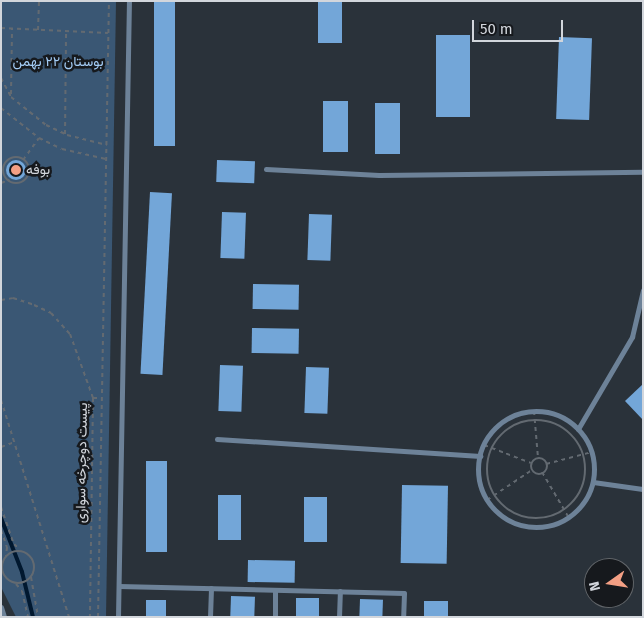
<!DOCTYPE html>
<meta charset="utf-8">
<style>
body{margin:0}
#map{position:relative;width:644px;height:618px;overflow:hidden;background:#2a323a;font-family:"Fira Sans",Vazirmatn,sans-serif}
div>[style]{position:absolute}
.green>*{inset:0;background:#3a5774}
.stream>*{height:4px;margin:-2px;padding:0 2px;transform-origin:2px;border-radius:2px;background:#01182f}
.building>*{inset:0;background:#73a6d8;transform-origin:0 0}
.round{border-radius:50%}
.path>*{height:2px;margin-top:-1px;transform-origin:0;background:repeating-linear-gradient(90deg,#636a71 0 4px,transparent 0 8px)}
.path>.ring{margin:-1px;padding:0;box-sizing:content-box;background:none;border:2px solid #636a71;border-radius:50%}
.lane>*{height:5px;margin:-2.5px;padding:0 2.5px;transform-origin:2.5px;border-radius:2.5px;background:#6d8298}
.lane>.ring{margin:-2.5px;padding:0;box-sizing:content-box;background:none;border:5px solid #6d8298;border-radius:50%}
.dots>*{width:14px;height:14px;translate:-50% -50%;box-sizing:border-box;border:2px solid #16191d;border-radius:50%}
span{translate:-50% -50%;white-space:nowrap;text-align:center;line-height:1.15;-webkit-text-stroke:5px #16191d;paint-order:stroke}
.park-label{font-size:14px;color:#a3ccf5}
.poi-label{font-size:14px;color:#d2d6dc}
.left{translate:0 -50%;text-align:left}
.street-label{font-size:14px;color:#d2d6dc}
.frame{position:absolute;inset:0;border:2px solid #d2d6dc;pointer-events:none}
.north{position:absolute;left:584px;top:558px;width:50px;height:50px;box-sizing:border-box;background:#16191d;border:1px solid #616569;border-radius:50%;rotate:257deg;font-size:14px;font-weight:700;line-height:20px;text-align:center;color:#d2d6dc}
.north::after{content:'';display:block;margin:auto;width:18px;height:22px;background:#f39f84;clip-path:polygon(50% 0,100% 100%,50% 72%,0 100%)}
.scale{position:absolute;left:472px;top:20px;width:91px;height:22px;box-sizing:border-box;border:2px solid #d2d6dc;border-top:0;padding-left:6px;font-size:15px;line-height:18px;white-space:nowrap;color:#d2d6dc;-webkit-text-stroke:4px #16191d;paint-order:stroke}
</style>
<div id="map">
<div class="green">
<i style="clip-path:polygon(1px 1px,116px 1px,106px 617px,16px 617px,1px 587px)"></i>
</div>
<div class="stream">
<i style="left:1px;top:518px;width:58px;rotate:68.7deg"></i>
<i style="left:22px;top:572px;width:46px;rotate:76.3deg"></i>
</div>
<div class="building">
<i style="left:154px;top:1px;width:21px;height:145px"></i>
<i style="left:318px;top:1px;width:24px;height:42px"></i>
<i style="left:436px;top:35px;width:34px;height:82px"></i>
<i style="left:559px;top:37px;width:33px;height:82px;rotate:2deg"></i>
<i style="left:323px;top:101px;width:25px;height:51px"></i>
<i style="left:375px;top:103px;width:25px;height:51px"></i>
<i style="left:217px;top:160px;width:38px;height:22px;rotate:2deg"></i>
<i class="round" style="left:6px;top:160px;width:20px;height:20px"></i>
<i style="left:150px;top:192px;width:22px;height:182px;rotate:3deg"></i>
<i style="left:222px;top:212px;width:24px;height:46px;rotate:2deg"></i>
<i style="left:309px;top:214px;width:23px;height:46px;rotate:2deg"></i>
<i style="left:253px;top:284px;width:46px;height:25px;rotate:1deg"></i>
<i style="left:252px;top:328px;width:47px;height:25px;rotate:1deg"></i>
<i style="left:220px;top:365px;width:23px;height:46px;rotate:2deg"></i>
<i style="left:306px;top:367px;width:23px;height:46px;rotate:2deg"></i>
<i style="clip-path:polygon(643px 384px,643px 420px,625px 401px)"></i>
<i style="left:146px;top:461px;width:21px;height:91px"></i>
<i style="left:402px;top:485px;width:46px;height:78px;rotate:1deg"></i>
<i style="left:218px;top:495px;width:23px;height:45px"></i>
<i style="left:304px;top:497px;width:23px;height:45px"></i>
<i style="left:248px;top:560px;width:47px;height:22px;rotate:1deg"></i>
<i style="left:231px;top:596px;width:24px;height:21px;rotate:2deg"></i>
<i style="left:296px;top:598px;width:23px;height:19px"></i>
<i style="left:360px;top:599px;width:23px;height:18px;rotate:2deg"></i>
<i style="left:146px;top:600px;width:20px;height:17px"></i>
<i style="left:424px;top:601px;width:24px;height:16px"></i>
</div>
<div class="path">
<i style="left:1px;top:28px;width:107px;rotate:2.7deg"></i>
<i style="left:38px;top:30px;width:29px;rotate:-88deg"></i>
<i style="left:1px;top:78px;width:21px;rotate:62deg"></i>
<i style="left:11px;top:97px;width:45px;rotate:38.7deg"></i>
<i style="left:46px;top:125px;width:23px;rotate:25deg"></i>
<i style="left:67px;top:135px;width:41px;rotate:14deg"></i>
<i style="left:11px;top:94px;width:65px;rotate:-89.1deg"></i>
<i style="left:1px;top:108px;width:48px;rotate:38.3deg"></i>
<i style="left:39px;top:138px;width:25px;rotate:26deg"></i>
<i style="left:62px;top:149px;width:45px;rotate:12.8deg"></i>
<i style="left:65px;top:134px;width:102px;rotate:-89.4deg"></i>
<i class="ring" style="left:3px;top:157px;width:24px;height:24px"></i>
<i style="left:23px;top:160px;width:27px;rotate:-54deg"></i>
<i style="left:1px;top:183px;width:9px;rotate:-21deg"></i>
<i style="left:1px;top:300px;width:12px;rotate:-9deg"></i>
<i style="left:13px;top:298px;width:22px;rotate:18deg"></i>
<i style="left:34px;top:305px;width:19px;rotate:25deg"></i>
<i style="left:51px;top:313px;width:28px;rotate:48deg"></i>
<i style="left:70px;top:334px;width:68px;rotate:70.2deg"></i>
<i style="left:93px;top:398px;width:219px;rotate:90.8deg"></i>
<i style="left:93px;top:398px;width:9px"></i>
<i style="left:1px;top:400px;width:227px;rotate:72.6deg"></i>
<i style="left:534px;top:411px;width:47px;rotate:85.1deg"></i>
<i class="ring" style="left:487px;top:420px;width:96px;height:96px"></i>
<i style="left:484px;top:445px;width:50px;rotate:21deg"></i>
<i style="left:1px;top:447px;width:15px;rotate:-20deg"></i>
<i class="ring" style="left:531px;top:458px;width:14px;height:14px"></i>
<i style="left:546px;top:464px;width:48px;rotate:-14.6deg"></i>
<i style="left:542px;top:472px;width:53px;rotate:59.6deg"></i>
<i style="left:487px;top:500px;width:54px;rotate:-33.7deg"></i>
<i style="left:1px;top:507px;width:39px;rotate:71deg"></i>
<i style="left:14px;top:544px;width:8px;rotate:45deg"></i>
<i style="left:1px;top:530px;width:18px;rotate:71deg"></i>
<i style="left:7px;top:547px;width:10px;rotate:96deg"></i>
<i class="ring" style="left:2px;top:551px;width:30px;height:30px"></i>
<i style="left:31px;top:577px;width:41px;rotate:80.1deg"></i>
<i style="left:16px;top:584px;width:9px;rotate:49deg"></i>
<i style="left:22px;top:591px;width:27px;rotate:77deg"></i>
<i style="left:98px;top:617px;width:616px;rotate:-88.98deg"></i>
</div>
<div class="lane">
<i style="left:266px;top:169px;width:113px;rotate:3deg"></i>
<i style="left:379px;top:175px;width:264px;rotate:-0.7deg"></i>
<i class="ring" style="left:478px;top:411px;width:111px;height:111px"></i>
<i style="left:578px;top:429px;width:107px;rotate:-59.6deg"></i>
<i style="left:632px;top:337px;width:48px;rotate:-76.8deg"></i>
<i style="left:217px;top:439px;width:264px;rotate:3.7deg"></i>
<i style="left:593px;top:482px;width:50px;rotate:8deg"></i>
<i style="left:119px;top:586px;width:285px;rotate:1.4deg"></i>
<i style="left:404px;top:593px;width:24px;rotate:92deg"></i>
<i style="left:1px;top:607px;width:10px;rotate:73deg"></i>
<i style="left:118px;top:617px;width:616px;rotate:-88.98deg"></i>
<i style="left:210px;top:617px;width:29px;rotate:-88deg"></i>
<i style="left:275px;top:617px;width:27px;rotate:-90deg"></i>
<i style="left:339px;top:617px;width:26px;rotate:-88deg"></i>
</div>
<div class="dots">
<i style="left:16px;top:170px;background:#f39f84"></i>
</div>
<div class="park-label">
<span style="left:58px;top:62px">بوستان ۲۲ بهمن</span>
</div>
<div class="poi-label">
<span class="left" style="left:26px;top:170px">بوفه</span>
</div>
<div class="street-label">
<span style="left:82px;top:463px;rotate:-89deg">پیست دوچرخه سواری</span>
</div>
<div class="frame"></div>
<div class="north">N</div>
<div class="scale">50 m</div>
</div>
